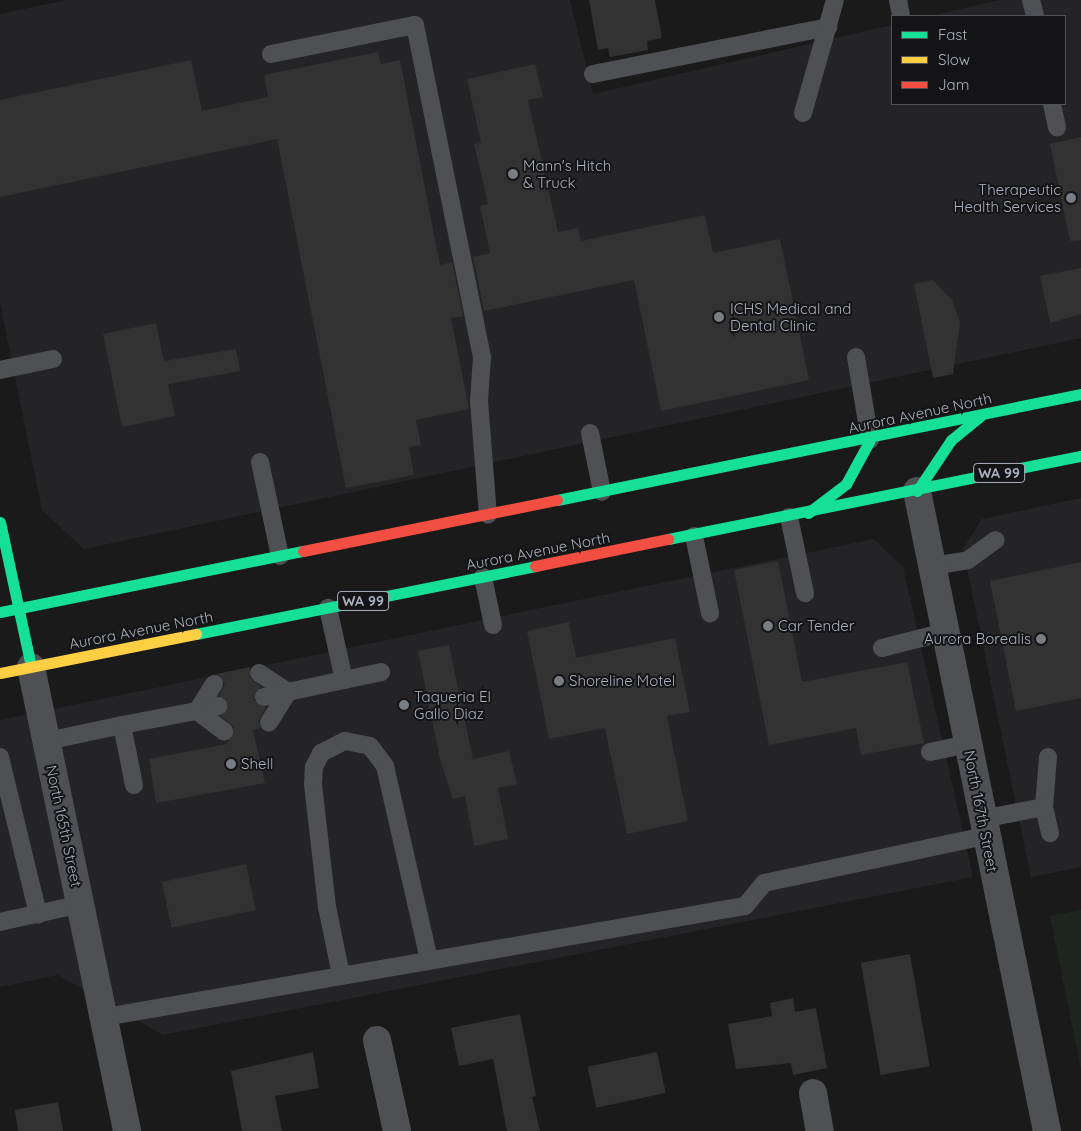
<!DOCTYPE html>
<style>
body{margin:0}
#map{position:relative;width:1081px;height:1131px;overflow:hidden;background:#1a1a1a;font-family:Quicksand,sans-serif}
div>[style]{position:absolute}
.built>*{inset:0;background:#242427}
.green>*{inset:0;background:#1e251e}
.building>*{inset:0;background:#323232;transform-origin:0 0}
.lane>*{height:18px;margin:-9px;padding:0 9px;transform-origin:9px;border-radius:9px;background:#4e5053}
.street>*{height:28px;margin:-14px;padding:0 14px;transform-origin:14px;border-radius:14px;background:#4e5053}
.fast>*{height:11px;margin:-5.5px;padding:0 5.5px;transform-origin:5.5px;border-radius:5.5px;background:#16e098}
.slow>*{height:11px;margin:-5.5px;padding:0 5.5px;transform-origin:5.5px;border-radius:5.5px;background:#ffcf43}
.jam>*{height:11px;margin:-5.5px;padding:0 5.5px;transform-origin:5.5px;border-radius:5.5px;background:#f24e42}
.dots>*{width:14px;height:14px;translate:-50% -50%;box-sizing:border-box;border:2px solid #141416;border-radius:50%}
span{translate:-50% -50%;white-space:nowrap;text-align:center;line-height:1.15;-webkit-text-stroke:4px #141416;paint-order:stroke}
.shield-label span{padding:1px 4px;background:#141416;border:1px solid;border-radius:4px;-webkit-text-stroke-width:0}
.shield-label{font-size:14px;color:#abb1bc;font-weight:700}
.poi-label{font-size:15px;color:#abb1bc}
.left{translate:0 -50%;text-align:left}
.right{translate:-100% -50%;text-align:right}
.street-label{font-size:15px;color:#abb1bc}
.legend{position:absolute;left:891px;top:15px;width:175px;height:90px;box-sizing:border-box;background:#141416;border:1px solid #505358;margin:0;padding:6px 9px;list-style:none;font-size:15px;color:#abb1bc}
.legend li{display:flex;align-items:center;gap:10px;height:25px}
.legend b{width:25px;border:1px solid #505358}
</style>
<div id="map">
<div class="built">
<i style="clip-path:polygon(67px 0,570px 0,593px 94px,892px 25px,892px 104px,1065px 104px,1065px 16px,929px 16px,1000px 0,1081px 0,1081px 338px,84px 549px,42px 510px,0 303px,0 14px)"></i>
<i style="clip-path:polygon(1081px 498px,1081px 867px,1031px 877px,963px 549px,982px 519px)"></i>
<i style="clip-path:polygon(874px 539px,903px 567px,973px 877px,163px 1035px,58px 975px,0 987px,0 720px)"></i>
</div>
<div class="green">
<i style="clip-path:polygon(1081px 910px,1081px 1070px,1050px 916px)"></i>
</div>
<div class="building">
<i style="clip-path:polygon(589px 0,655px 0,662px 38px,647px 41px,648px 50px,610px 57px,608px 48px,598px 50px)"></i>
<i style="clip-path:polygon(378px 52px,381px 64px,400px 60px,440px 265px,452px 262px,463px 316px,451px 318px,469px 409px,416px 420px,421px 445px,409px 447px,414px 475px,346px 488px,277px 139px,0 197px,0 100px,191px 60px,202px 111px,268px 97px,264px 75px)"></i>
<i style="clip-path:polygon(535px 64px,543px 97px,528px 100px,558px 232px,578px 228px,581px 241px,705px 215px,713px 253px,780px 239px,809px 380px,661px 411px,634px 280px,484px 311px,473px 257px,490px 253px,480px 206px,488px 204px,474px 144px,481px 143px,467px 79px)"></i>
<i style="clip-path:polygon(1081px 137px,1081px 240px,1070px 241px,1050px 144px)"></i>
<i style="clip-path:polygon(1081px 268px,1081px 314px,1050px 323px,1040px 276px)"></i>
<i style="clip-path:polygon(933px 280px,952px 300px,960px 322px,953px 374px,933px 378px,914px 284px)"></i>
<i style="clip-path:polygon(156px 323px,164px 361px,236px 349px,240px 371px,168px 384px,175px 416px,122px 427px,103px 334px)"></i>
<i style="clip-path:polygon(778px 561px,802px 682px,907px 662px,924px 743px,861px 755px,856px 728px,769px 745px,734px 570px)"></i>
<i style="clip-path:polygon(1081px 562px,1081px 698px,1016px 711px,990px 581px)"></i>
<i style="clip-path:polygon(569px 622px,576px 658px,675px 638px,690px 712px,667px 716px,688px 821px,627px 834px,605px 728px,549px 739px,527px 631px)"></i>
<i style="clip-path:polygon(449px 645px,473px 759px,509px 751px,517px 784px,498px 788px,508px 839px,474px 846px,465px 796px,453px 799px,440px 759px,418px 651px)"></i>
<i style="clip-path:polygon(250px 667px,250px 678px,261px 687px,254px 700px,266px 707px,258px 721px,261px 728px,253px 730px,265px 783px,156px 803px,149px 759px,227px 744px,234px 727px,221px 716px,228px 704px,219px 696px,225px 684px,216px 674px)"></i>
<i style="left:246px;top:864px;width:47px;height:86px;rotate:78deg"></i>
<i style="left:910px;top:954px;width:114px;height:50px;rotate:80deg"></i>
<i style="clip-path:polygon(793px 998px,795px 1012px,816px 1008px,827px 1068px,793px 1075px,791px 1063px,736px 1069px,728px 1024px,772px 1016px,770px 1003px)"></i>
<i style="clip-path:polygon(520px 1014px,536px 1096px,532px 1097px,540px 1131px,507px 1131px,493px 1059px,459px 1066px,451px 1028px)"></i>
<i style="clip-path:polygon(313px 1052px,319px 1088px,275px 1096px,282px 1131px,242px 1131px,231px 1071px)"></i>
<i style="left:657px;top:1052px;width:42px;height:71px;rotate:78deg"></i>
<i style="clip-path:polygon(58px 1102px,63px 1131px,18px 1131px,15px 1110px)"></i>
</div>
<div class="lane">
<i style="left:898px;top:0;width:16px;rotate:79deg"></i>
<i style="left:1031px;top:0;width:16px;rotate:76deg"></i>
<i style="left:271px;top:54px;width:147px;rotate:-11.4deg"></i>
<i style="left:415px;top:25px;width:339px;rotate:78.6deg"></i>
<i style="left:482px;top:357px;width:44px;rotate:93.9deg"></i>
<i style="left:479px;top:401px;width:114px;rotate:85.5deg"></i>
<i style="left:593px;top:74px;width:240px;rotate:-11.3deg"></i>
<i style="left:1052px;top:104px;width:24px;rotate:78deg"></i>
<i style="left:803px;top:113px;width:117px;rotate:-74.2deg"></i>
<i style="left:856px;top:357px;width:84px;rotate:80.4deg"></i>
<i style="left:0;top:370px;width:54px;rotate:-11.7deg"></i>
<i style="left:590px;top:433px;width:60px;rotate:78.5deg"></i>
<i style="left:260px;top:462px;width:96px;rotate:78deg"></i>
<i style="left:789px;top:517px;width:78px;rotate:78.1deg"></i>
<i style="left:694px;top:536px;width:79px;rotate:78.3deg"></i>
<i style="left:932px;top:566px;width:36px;rotate:-9deg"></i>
<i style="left:968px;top:560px;width:34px;rotate:-36deg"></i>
<i style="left:483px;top:577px;width:49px;rotate:78.2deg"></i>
<i style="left:882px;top:648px;width:65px;rotate:-14.3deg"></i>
<i style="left:259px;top:673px;width:35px;rotate:33deg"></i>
<i style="left:288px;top:692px;width:57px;rotate:-12.1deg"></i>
<i style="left:344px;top:680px;width:74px;rotate:-102.5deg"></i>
<i style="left:344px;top:680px;width:38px;rotate:-12deg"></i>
<i style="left:214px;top:684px;width:32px;rotate:122deg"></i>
<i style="left:197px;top:711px;width:22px;rotate:-13deg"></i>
<i style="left:264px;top:697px;width:25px;rotate:-12deg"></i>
<i style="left:288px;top:692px;width:36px;rotate:122deg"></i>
<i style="left:47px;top:741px;width:77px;rotate:-12deg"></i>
<i style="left:930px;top:752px;width:38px;rotate:-12deg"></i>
<i style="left:0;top:757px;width:162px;rotate:76.4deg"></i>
<i style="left:1048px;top:757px;width:50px;rotate:94.6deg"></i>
<i style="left:1044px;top:807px;width:27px;rotate:77deg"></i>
<i style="left:134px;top:785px;width:61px;rotate:-101.3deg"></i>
<i style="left:122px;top:725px;width:76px;rotate:-10.6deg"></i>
<i style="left:197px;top:711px;width:34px;rotate:37deg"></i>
<i style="left:982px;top:819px;width:63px;rotate:-11deg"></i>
<i style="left:0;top:922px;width:83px;rotate:-12.5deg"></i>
<i style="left:341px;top:975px;width:69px;rotate:-101.6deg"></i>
<i style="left:327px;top:907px;width:124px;rotate:-96.5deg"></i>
<i style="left:313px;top:784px;width:17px;rotate:-87deg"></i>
<i style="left:314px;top:767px;width:16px;rotate:-63deg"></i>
<i style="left:321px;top:753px;width:27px;rotate:-27deg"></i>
<i style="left:345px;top:741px;width:25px;rotate:11deg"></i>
<i style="left:370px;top:746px;width:25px;rotate:53deg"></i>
<i style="left:385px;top:766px;width:199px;rotate:77.2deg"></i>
<i style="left:105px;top:1017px;width:650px;rotate:-9.84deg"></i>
<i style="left:745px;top:906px;width:30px;rotate:-50deg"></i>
<i style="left:764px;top:883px;width:227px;rotate:-12deg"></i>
</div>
<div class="street">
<i style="left:917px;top:491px;width:653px;rotate:78.52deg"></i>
<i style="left:31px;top:667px;width:474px;rotate:78.3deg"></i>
<i style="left:377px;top:1040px;width:93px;rotate:77.6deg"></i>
<i style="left:813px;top:1093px;width:39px;rotate:80deg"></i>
</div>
<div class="fast">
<i style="left:917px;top:491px;width:61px;rotate:-56.3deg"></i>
<i style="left:951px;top:440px;width:38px;rotate:-39deg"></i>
<i style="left:557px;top:500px;width:535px;rotate:-11.44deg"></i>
<i style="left:808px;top:513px;width:48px;rotate:-37.3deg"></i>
<i style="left:846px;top:484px;width:50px;rotate:-61.4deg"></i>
<i style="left:0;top:522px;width:148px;rotate:77.9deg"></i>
<i style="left:668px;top:539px;width:421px;rotate:-11.4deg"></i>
<i style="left:0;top:612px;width:309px;rotate:-11.4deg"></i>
<i style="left:196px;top:634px;width:346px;rotate:-11.3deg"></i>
</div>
<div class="slow">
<i style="left:0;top:673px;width:200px;rotate:-11.3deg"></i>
</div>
<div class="jam">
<i style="left:303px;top:551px;width:259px;rotate:-11.4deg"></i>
<i style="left:535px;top:566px;width:136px;rotate:-11.5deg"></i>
</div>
<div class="dots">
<i style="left:513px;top:174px;background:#787c83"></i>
<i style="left:1071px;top:198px;background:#787c83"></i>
<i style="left:719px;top:317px;background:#787c83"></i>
<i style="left:768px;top:626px;background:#787c83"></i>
<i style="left:1041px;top:639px;background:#787c83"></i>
<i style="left:559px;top:681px;background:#787c83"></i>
<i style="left:404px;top:705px;background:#787c83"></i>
<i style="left:231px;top:764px;background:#787c83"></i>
</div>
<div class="shield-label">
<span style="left:999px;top:473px">WA 99</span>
<span style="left:363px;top:601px">WA 99</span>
</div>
<div class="poi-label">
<span class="left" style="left:523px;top:174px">Mann's Hitch<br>&amp; Truck</span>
<span class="right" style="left:1061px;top:198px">Therapeutic<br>Health Services</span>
<span class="left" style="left:730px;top:317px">ICHS Medical and<br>Dental Clinic</span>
<span class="left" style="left:778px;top:626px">Car Tender</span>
<span class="right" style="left:1031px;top:639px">Aurora Borealis</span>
<span class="left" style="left:569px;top:681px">Shoreline Motel</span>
<span class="left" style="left:414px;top:705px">Taqueria El<br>Gallo Diaz</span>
<span class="left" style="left:241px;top:764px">Shell</span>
</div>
<div class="street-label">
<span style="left:920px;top:413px;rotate:-12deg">Aurora Avenue North</span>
<span style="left:538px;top:551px;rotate:-11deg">Aurora Avenue North</span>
<span style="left:141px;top:630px;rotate:-11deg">Aurora Avenue North</span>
<span style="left:981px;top:811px;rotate:79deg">North 167th Street</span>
<span style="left:64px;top:826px;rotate:78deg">North 165th Street</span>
</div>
<ul class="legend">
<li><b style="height:6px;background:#16e098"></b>Fast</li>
<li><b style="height:6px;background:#ffcf43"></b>Slow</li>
<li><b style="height:6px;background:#f24e42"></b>Jam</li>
</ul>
</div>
